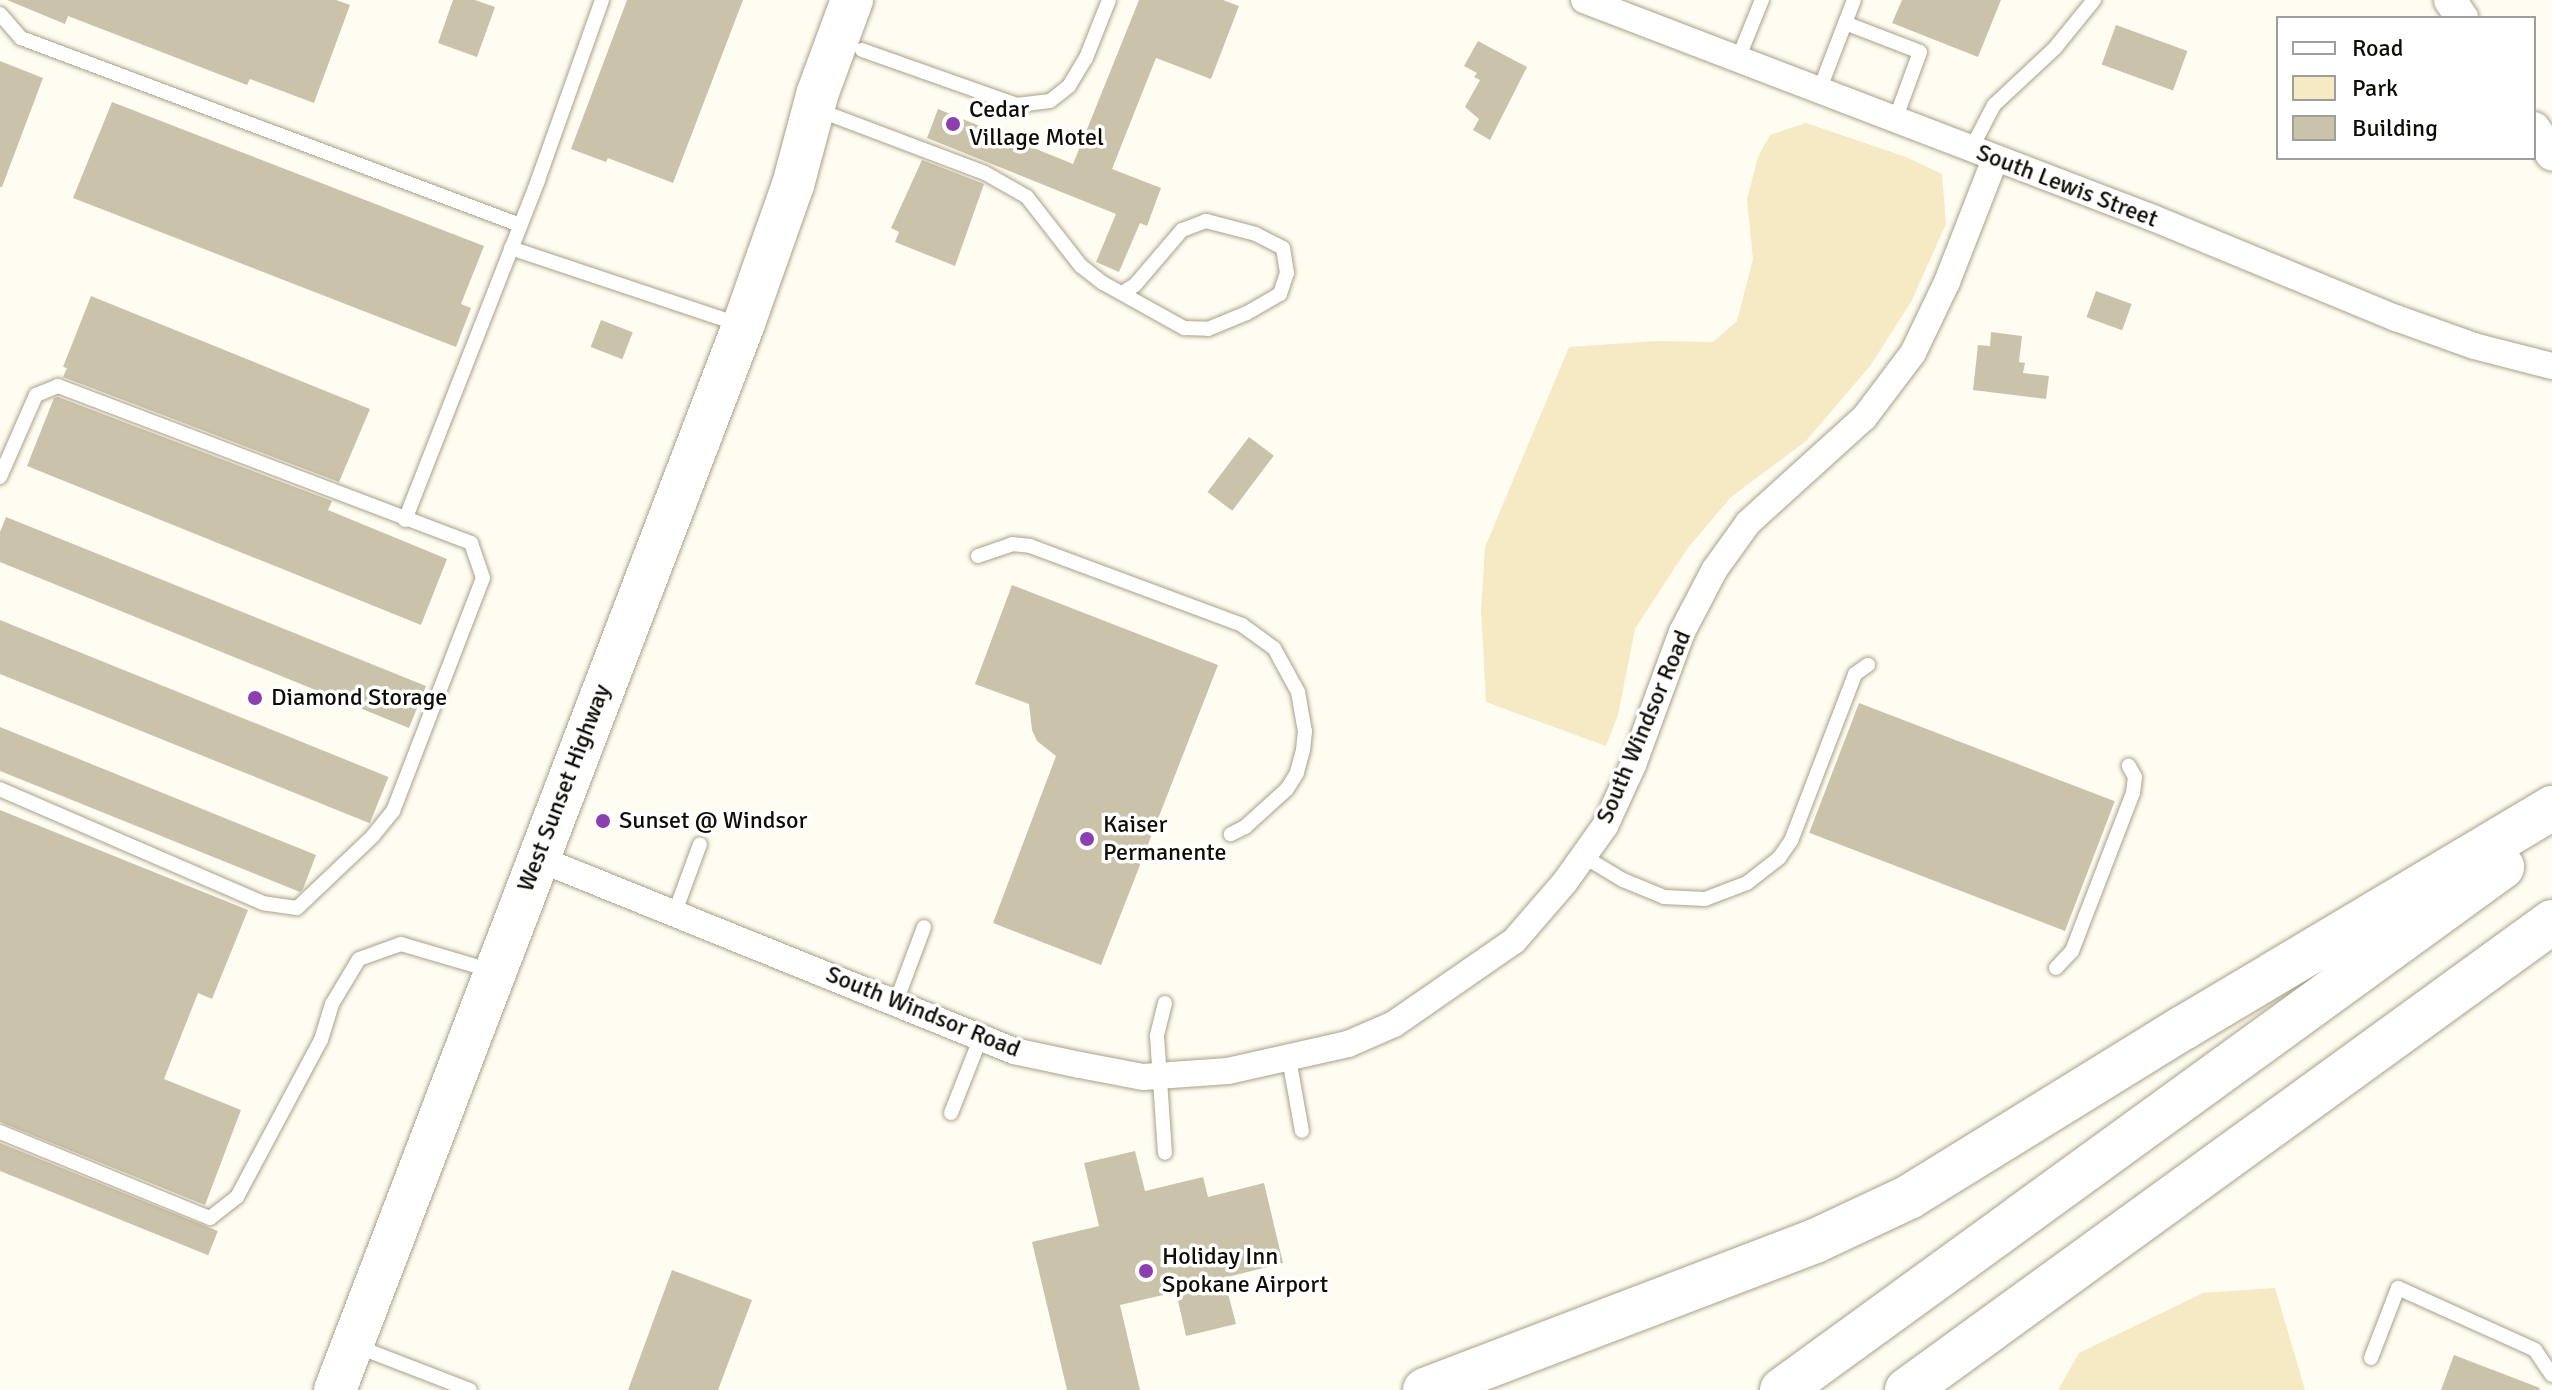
<!DOCTYPE html>
<style>
body{margin:0}
#map{position:relative;width:2552px;height:1390px;overflow:hidden;background:#fffcf1;font-family:Signika,sans-serif}
div>[style]{position:absolute}
.green>*{inset:0;background:#f5eac3}
.building>*{inset:0;background:#cbc3a9;transform-origin:0 0}
.roads{filter:drop-shadow(0 0 2px #a9a288) drop-shadow(0 0 2px #a9a288)}
.service>*{height:14px;margin:-7px;padding:0 7px;transform-origin:7px;border-radius:7px;background:#fff}
.minor>*{height:26px;margin:-13px;padding:0 13px;transform-origin:13px;border-radius:13px;background:#fff}
.tertiary>*{height:32px;margin:-16px;padding:0 16px;transform-origin:16px;border-radius:16px;background:#fff}
.primary>*{height:42px;margin:-21px;padding:0 21px;transform-origin:21px;border-radius:21px;background:#fff}
.motorway>*{height:44px;margin:-22px;padding:0 22px;transform-origin:22px;border-radius:22px;background:#fff}
.dots>*{width:22px;height:22px;translate:-50% -50%;box-sizing:border-box;border:4px solid #fff;border-radius:50%}
span{translate:-50% -50%;white-space:nowrap;text-align:center;line-height:1.15;-webkit-text-stroke:7px #fff;paint-order:stroke}
.poi-label{font-size:24px;color:#0f0d05}
.left{translate:0 -50%;text-align:left}
.street-label{font-size:24px;color:#0f0d05}
.legend{position:absolute;left:2276px;top:16px;width:260px;height:144px;box-sizing:border-box;background:#fff;border:2px solid #9f9e9b;margin:0;padding:10px 14px;list-style:none;font-size:24px;color:#0f0d05}
.legend li{display:flex;align-items:center;gap:16px;height:40px}
.legend b{width:40px;border:2px solid #9f9e9b}
</style>
<div id="map">
<div class="green">
<i style="clip-path:polygon(1806px 123px,1906px 157px,1942px 174px,1946px 224px,1911px 302px,1870px 366px,1806px 441px,1731px 497px,1687px 549px,1635px 629px,1618px 715px,1606px 746px,1486px 702px,1481px 609px,1485px 547px,1569px 347px,1657px 341px,1713px 342px,1737px 321px,1753px 259px,1747px 199px,1758px 157px,1770px 135px)"></i>
<i style="clip-path:polygon(2275px 1288px,2305px 1390px,2058px 1390px,2079px 1353px,2203px 1293px)"></i>
</div>
<div class="building">
<i style="clip-path:polygon(7px 0,336px 0,350px 5px,314px 103px,250px 79px,247px 85px,68px 16px,65px 24px)"></i>
<i style="clip-path:polygon(453px 0,475px 0,495px 7px,477px 57px,438px 43px)"></i>
<i style="clip-path:polygon(627px 0,743px 0,673px 183px,608px 158px,606px 162px,571px 149px)"></i>
<i style="clip-path:polygon(1139px 0,1223px 0,1239px 6px,1211px 79px,1156px 58px,1112px 169px,1161px 188px,1147px 226px,1140px 223px,1119px 272px,1096px 262px,1116px 214px,927px 138px,938px 109px,1073px 164px)"></i>
<i style="clip-path:polygon(1902px 0,2001px 0,1978px 57px,1892px 23px)"></i>
<i style="left:2116px;top:25px;width:76px;height:42px;rotate:20deg"></i>
<i style="clip-path:polygon(1478px 41px,1527px 67px,1490px 140px,1473px 130px,1479px 119px,1465px 107px,1480px 80px,1474px 77px,1477px 73px,1464px 66px)"></i>
<i style="clip-path:polygon(0 61px,43px 78px,2px 187px,0 187px)"></i>
<i style="clip-path:polygon(112px 102px,484px 246px,461px 304px,471px 308px,456px 347px,73px 198px)"></i>
<i style="clip-path:polygon(922px 160px,984px 184px,955px 266px,895px 242px,899px 232px,891px 228px)"></i>
<i style="left:2096px;top:291px;width:38px;height:28px;rotate:20deg"></i>
<i style="clip-path:polygon(91px 296px,370px 409px,339px 482px,63px 377px,67px 368px,63px 367px)"></i>
<i style="left:601px;top:320px;width:34px;height:29px;rotate:21deg"></i>
<i style="clip-path:polygon(1991px 332px,2022px 336px,2019px 362px,2025px 363px,2023px 373px,2049px 376px,2046px 399px,1973px 390px,1978px 345px,1990px 346px)"></i>
<i style="clip-path:polygon(58px 397px,332px 501px,328px 510px,447px 559px,421px 625px,27px 466px,54px 398px)"></i>
<i style="left:1249px;top:437px;width:31px;height:69px;rotate:37deg"></i>
<i style="clip-path:polygon(6px 517px,426px 686px,409px 728px,0 562px,0 532px)"></i>
<i style="clip-path:polygon(1012px 585px,1218px 665px,1101px 965px,993px 923px,1056px 756px,1037px 741px,1032px 730px,1029px 704px,975px 684px)"></i>
<i style="left:0;top:620px;width:419px;height:50px;rotate:22deg"></i>
<i style="left:1859px;top:703px;width:274px;height:139px;rotate:21deg"></i>
<i style="clip-path:polygon(0 727px,316px 855px,303px 889px,300px 892px,0 771px)"></i>
<i style="clip-path:polygon(0 810px,248px 910px,212px 999px,198px 993px,164px 1079px,241px 1110px,205px 1205px,0 1122px)"></i>
<i style="left:0;top:1143px;width:235px;height:26px;rotate:22deg"></i>
<i style="clip-path:polygon(1135px 1151px,1145px 1191px,1203px 1177px,1208px 1197px,1264px 1183px,1283px 1263px,1224px 1278px,1236px 1324px,1186px 1336px,1176px 1292px,1120px 1305px,1140px 1390px,1067px 1390px,1032px 1242px,1099px 1226px,1084px 1163px)"></i>
<i style="clip-path:polygon(672px 1270px,752px 1300px,718px 1390px,628px 1390px)"></i>
<i style="clip-path:polygon(2454px 1355px,2540px 1388px,2539px 1390px,2441px 1390px)"></i>
</div>
<div class="roads">
<div class="service">
<i style="left:0;top:14px;width:32px;rotate:49deg"></i>
<i style="left:21px;top:38px;width:533px;rotate:20.54deg"></i>
<i style="left:1845px;top:23px;width:80px;rotate:21.1deg"></i>
<i style="left:1920px;top:52px;width:72px;rotate:110.2deg"></i>
<i style="left:862px;top:50px;width:164px;rotate:19.5deg"></i>
<i style="left:1017px;top:105px;width:33px;rotate:-7deg"></i>
<i style="left:1050px;top:101px;width:24px;rotate:-38deg"></i>
<i style="left:1069px;top:86px;width:33px;rotate:-59deg"></i>
<i style="left:1086px;top:58px;width:62px;rotate:-68.4deg"></i>
<i style="left:1738px;top:59px;width:64px;rotate:-67.9deg"></i>
<i style="left:1819px;top:91px;width:97px;rotate:-69deg"></i>
<i style="left:834px;top:116px;width:161px;rotate:20.7deg"></i>
<i style="left:985px;top:173px;width:48px;rotate:29.7deg"></i>
<i style="left:1027px;top:197px;width:88px;rotate:52deg"></i>
<i style="left:1081px;top:266px;width:28px;rotate:38deg"></i>
<i style="left:1103px;top:283px;width:93px;rotate:29.1deg"></i>
<i style="left:1184px;top:328px;width:24px;rotate:2deg"></i>
<i style="left:1208px;top:329px;width:42px;rotate:-22.3deg"></i>
<i style="left:1247px;top:313px;width:38px;rotate:-30deg"></i>
<i style="left:1280px;top:294px;width:22px;rotate:-72deg"></i>
<i style="left:1287px;top:273px;width:25px;rotate:-99deg"></i>
<i style="left:1283px;top:248px;width:30px;rotate:-153deg"></i>
<i style="left:1256px;top:234px;width:52px;rotate:-165.4deg"></i>
<i style="left:1206px;top:221px;width:26px;rotate:159deg"></i>
<i style="left:1182px;top:230px;width:72px;rotate:130.5deg"></i>
<i style="left:1135px;top:285px;width:15px;rotate:148deg"></i>
<i style="left:1971px;top:149px;width:50px;rotate:-62.4deg"></i>
<i style="left:1994px;top:105px;width:83px;rotate:-43.1deg"></i>
<i style="left:2055px;top:48px;width:62px;rotate:-50.9deg"></i>
<i style="left:511px;top:248px;width:239px;rotate:18.5deg"></i>
<i style="left:0;top:477px;width:90px;rotate:-66.3deg"></i>
<i style="left:36px;top:395px;width:24px;rotate:-22deg"></i>
<i style="left:58px;top:386px;width:442px;rotate:20.8deg"></i>
<i style="left:471px;top:543px;width:37px;rotate:71deg"></i>
<i style="left:483px;top:578px;width:250px;rotate:111.1deg"></i>
<i style="left:393px;top:811px;width:32px;rotate:129deg"></i>
<i style="left:373px;top:836px;width:105px;rotate:136.5deg"></i>
<i style="left:297px;top:908px;width:34px;rotate:-172deg"></i>
<i style="left:263px;top:903px;width:287px;rotate:-156.6deg"></i>
<i style="left:405px;top:520px;width:365px;rotate:-68.6deg"></i>
<i style="left:538px;top:180px;width:191px;rotate:-70.4deg"></i>
<i style="left:978px;top:556px;width:36px;rotate:-19deg"></i>
<i style="left:1012px;top:544px;width:18px;rotate:6deg"></i>
<i style="left:1030px;top:546px;width:226px;rotate:20.4deg"></i>
<i style="left:1242px;top:625px;width:39px;rotate:36deg"></i>
<i style="left:1274px;top:648px;width:50px;rotate:61.4deg"></i>
<i style="left:1298px;top:692px;width:40px;rotate:80deg"></i>
<i style="left:1305px;top:731px;width:19px;rotate:96deg"></i>
<i style="left:1303px;top:750px;width:24px;rotate:105deg"></i>
<i style="left:1297px;top:773px;width:19px;rotate:122deg"></i>
<i style="left:1287px;top:789px;width:57px;rotate:137.9deg"></i>
<i style="left:1245px;top:827px;width:16px;rotate:153deg"></i>
<i style="left:1583px;top:856px;width:47px;rotate:31deg"></i>
<i style="left:1623px;top:880px;width:44px;rotate:22.5deg"></i>
<i style="left:1664px;top:897px;width:41px;rotate:2.8deg"></i>
<i style="left:1705px;top:899px;width:45px;rotate:-20.9deg"></i>
<i style="left:1747px;top:883px;width:41px;rotate:-38deg"></i>
<i style="left:1779px;top:858px;width:21px;rotate:-55deg"></i>
<i style="left:1791px;top:841px;width:179px;rotate:-69deg"></i>
<i style="left:1855px;top:674px;width:16px;rotate:-35deg"></i>
<i style="left:675px;top:912px;width:72px;rotate:-69.8deg"></i>
<i style="left:2056px;top:968px;width:23px;rotate:-47deg"></i>
<i style="left:2072px;top:951px;width:169px;rotate:-68.9deg"></i>
<i style="left:2133px;top:793px;width:16px;rotate:-83deg"></i>
<i style="left:2135px;top:777px;width:13px;rotate:-119deg"></i>
<i style="left:896px;top:1002px;width:80px;rotate:-69.5deg"></i>
<i style="left:1165px;top:1003px;width:34px;rotate:104deg"></i>
<i style="left:1157px;top:1036px;width:117px;rotate:86.1deg"></i>
<i style="left:1289px;top:1059px;width:73px;rotate:79.8deg"></i>
<i style="left:951px;top:1113px;width:82px;rotate:-68.5deg"></i>
<i style="left:0;top:1132px;width:227px;rotate:22.3deg"></i>
<i style="left:210px;top:1218px;width:34px;rotate:-38deg"></i>
<i style="left:237px;top:1197px;width:178px;rotate:-61.9deg"></i>
<i style="left:321px;top:1040px;width:38px;rotate:-73deg"></i>
<i style="left:332px;top:1004px;width:52px;rotate:-59deg"></i>
<i style="left:359px;top:959px;width:45px;rotate:-19.7deg"></i>
<i style="left:401px;top:944px;width:96px;rotate:16.4deg"></i>
<i style="left:356px;top:1346px;width:122px;rotate:21.1deg"></i>
<i style="left:2371px;top:1358px;width:75px;rotate:-68.9deg"></i>
<i style="left:2398px;top:1288px;width:150px;rotate:24.3deg"></i>
<i style="left:2535px;top:1350px;width:30px;rotate:56deg"></i>
</div>
<div class="minor">
<i style="left:1584px;top:0;width:609px;rotate:20.96deg"></i>
<i style="left:2153px;top:218px;width:263px;rotate:22.4deg"></i>
<i style="left:2396px;top:318px;width:83px;rotate:19.7deg"></i>
<i style="left:2474px;top:346px;width:81px;rotate:14.4deg"></i>
<i style="left:537px;top:858px;width:515px;rotate:22.03deg"></i>
<i style="left:1014px;top:1051px;width:67px;rotate:12deg"></i>
<i style="left:1080px;top:1065px;width:64px;rotate:10.8deg"></i>
<i style="left:1143px;top:1077px;width:85px;rotate:-4deg"></i>
<i style="left:1228px;top:1071px;width:123px;rotate:-12.7deg"></i>
<i style="left:1348px;top:1044px;width:50px;rotate:-23.5deg"></i>
<i style="left:1394px;top:1024px;width:146px;rotate:-34.7deg"></i>
<i style="left:1514px;top:941px;width:78px;rotate:-49.2deg"></i>
<i style="left:1565px;top:882px;width:69px;rotate:-54.5deg"></i>
<i style="left:1605px;top:826px;width:67px;rotate:-65.3deg"></i>
<i style="left:1633px;top:765px;width:142px;rotate:-69.8deg"></i>
<i style="left:1682px;top:632px;width:71px;rotate:-62.4deg"></i>
<i style="left:1715px;top:569px;width:57px;rotate:-54.3deg"></i>
<i style="left:1748px;top:523px;width:156px;rotate:-42.2deg"></i>
<i style="left:1864px;top:418px;width:81px;rotate:-53deg"></i>
<i style="left:1913px;top:353px;width:79px;rotate:-64.4deg"></i>
<i style="left:1947px;top:282px;width:132px;rotate:-68.7deg"></i>
</div>
<div class="tertiary">
<i style="left:2450px;top:0;width:22px;rotate:56deg"></i>
<i style="left:2534px;top:128px;width:32px;rotate:56deg"></i>
</div>
<div class="primary">
<i style="left:335px;top:1390px;width:1140px;rotate:-69.02deg"></i>
<i style="left:743px;top:326px;width:150px;rotate:-70.5deg"></i>
<i style="left:793px;top:185px;width:96px;rotate:-75deg"></i>
<i style="left:818px;top:92px;width:98px;rotate:-69.7deg"></i>
</div>
<div class="motorway">
<i style="left:1425px;top:1390px;width:417px;rotate:-20.9deg"></i>
<i style="left:1815px;top:1241px;width:104px;rotate:-25.1deg"></i>
<i style="left:1909px;top:1197px;width:322px;rotate:-31.7deg"></i>
<i style="left:2183px;top:1028px;width:430px;rotate:-30.8deg"></i>
<i style="left:1782px;top:1390px;width:890px;rotate:-35.99deg"></i>
<i style="left:1907px;top:1390px;width:797px;rotate:-35.96deg"></i>
</div>
</div>
<div class="dots">
<i style="left:953px;top:124px;background:#8b3fb1"></i>
<i style="left:255px;top:698px;background:#8b3fb1"></i>
<i style="left:603px;top:821px;background:#8b3fb1"></i>
<i style="left:1087px;top:839px;background:#8b3fb1"></i>
<i style="left:1146px;top:1271px;background:#8b3fb1"></i>
</div>
<div class="poi-label">
<span class="left" style="left:969px;top:124px">Cedar<br>Village Motel</span>
<span class="left" style="left:271px;top:698px">Diamond Storage</span>
<span class="left" style="left:619px;top:821px">Sunset @ Windsor</span>
<span class="left" style="left:1103px;top:839px">Kaiser<br>Permanente</span>
<span class="left" style="left:1162px;top:1271px">Holiday Inn<br>Spokane Airport</span>
</div>
<div class="street-label">
<span style="left:2067px;top:186px;rotate:21deg">South Lewis Street</span>
<span style="left:1644px;top:727px;rotate:-67deg">South Windsor Road</span>
<span style="left:564px;top:788px;rotate:-69deg">West Sunset Highway</span>
<span style="left:923px;top:1012px;rotate:22deg">South Windsor Road</span>
</div>
<ul class="legend">
<li><b style="height:10px;background:#fff"></b>Road</li>
<li><b style="height:22px;background:#f5eac3"></b>Park</li>
<li><b style="height:22px;background:#cbc3a9"></b>Building</li>
</ul>
</div>
